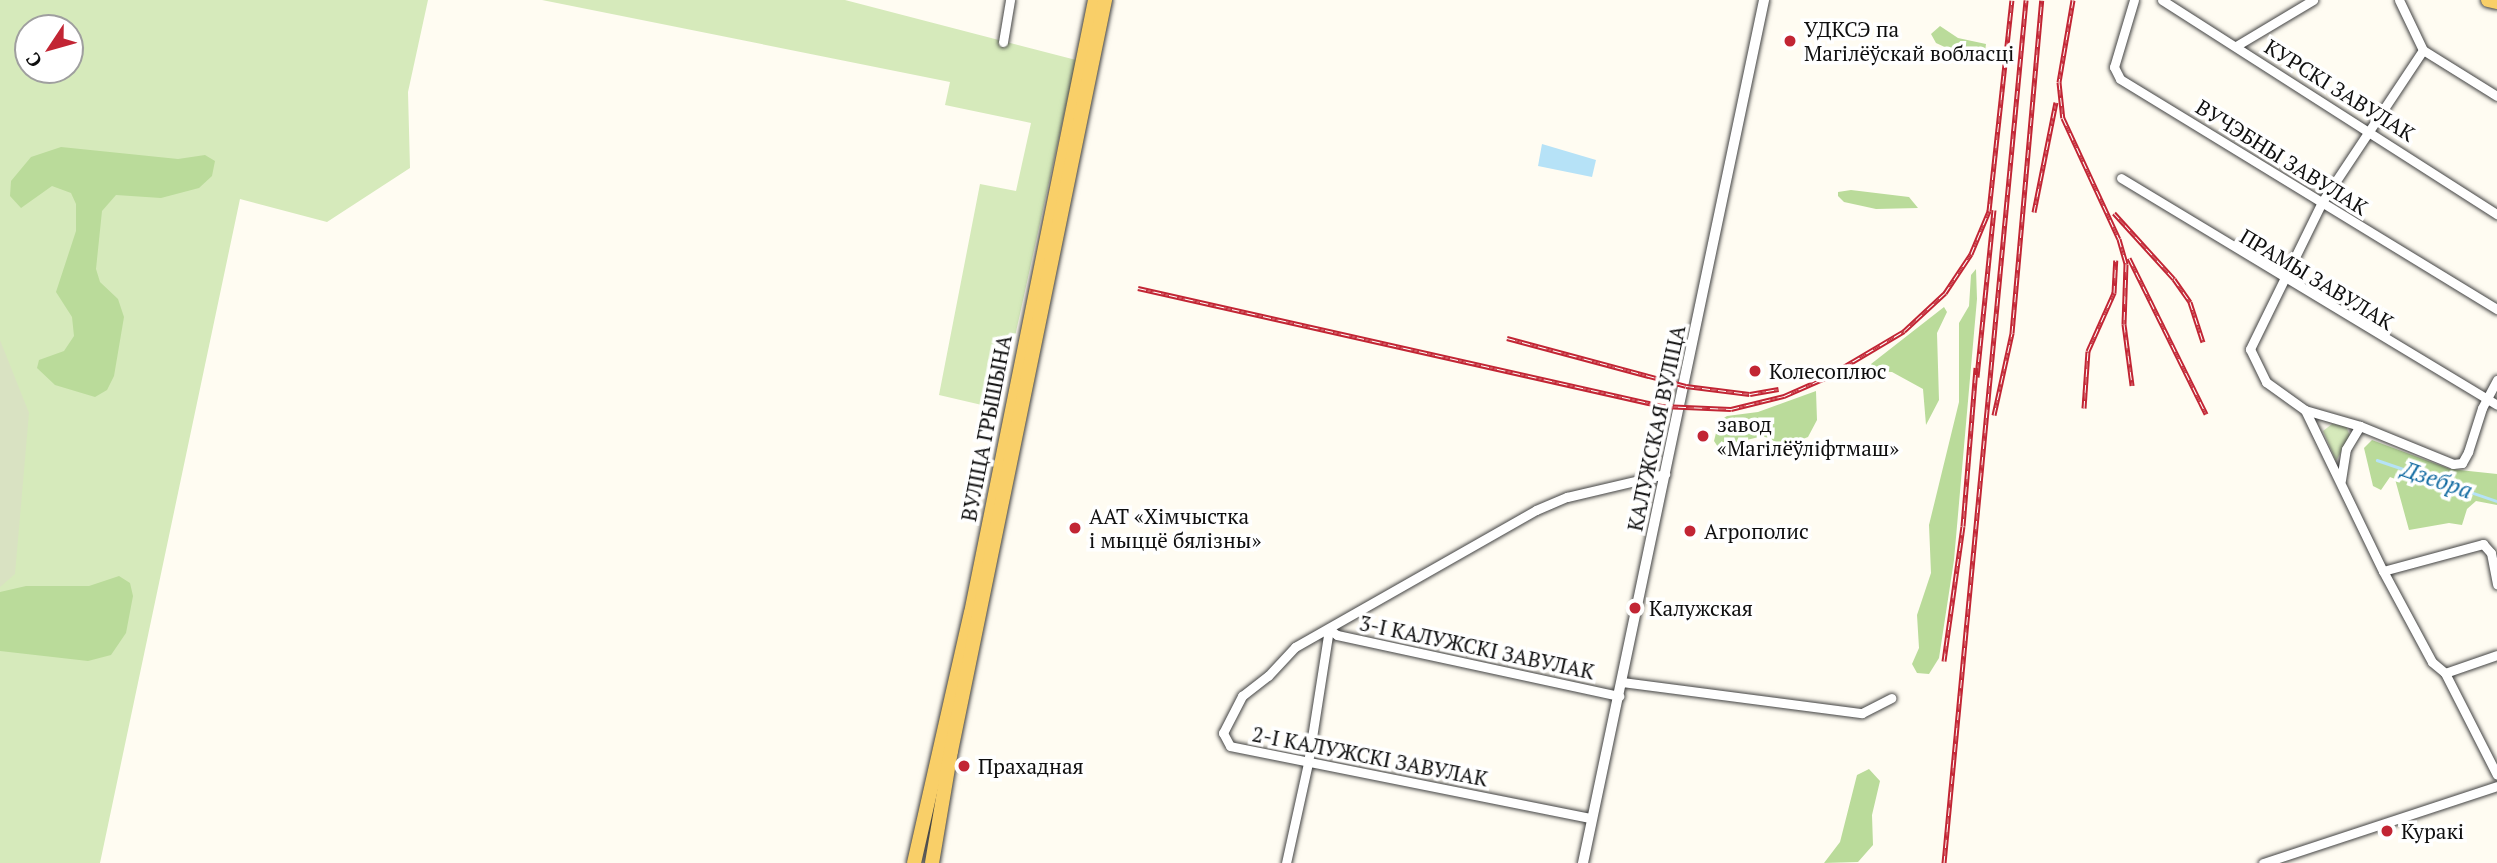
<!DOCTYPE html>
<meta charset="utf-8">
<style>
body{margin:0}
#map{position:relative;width:2497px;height:863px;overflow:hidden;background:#fffcf2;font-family:"PT Serif",serif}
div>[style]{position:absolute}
.green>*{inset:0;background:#d6eabb}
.forest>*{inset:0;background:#badb9a}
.cemetery>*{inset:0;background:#d9e2c2}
.water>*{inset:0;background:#b6e2f7}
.stream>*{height:2.5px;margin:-1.25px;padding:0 1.25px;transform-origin:1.25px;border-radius:1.25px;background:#b6e2f7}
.roads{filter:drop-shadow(0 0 2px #424242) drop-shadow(0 0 2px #424242)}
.minor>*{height:9px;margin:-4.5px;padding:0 4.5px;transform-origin:4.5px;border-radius:4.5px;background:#fff}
.tertiary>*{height:10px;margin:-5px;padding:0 5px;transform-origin:5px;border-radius:5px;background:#fff}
.primary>*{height:14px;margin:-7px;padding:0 7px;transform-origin:7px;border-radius:7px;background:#f9cf68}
.rail>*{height:5px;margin-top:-2.5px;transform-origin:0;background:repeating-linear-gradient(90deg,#fff 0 8px,#c22534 0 16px);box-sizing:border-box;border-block:2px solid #c22534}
.dots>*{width:19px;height:19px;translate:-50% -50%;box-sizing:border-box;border:4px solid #fff;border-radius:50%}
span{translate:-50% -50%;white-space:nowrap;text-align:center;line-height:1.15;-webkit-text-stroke:7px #fff;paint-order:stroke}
.poi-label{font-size:21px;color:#0f0f0f}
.left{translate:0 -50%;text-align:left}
.street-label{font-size:21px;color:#0f0f0f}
.water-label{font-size:23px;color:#166da3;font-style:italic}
.north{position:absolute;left:14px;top:14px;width:70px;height:70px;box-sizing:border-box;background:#fff;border:2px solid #9f9f9f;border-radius:50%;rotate:234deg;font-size:19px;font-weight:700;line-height:28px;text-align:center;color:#0f0f0f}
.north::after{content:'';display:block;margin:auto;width:24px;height:32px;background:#c22534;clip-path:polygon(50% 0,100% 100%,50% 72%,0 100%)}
</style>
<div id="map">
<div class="green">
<i style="clip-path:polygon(evenodd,0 0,428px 0,408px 92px,410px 168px,327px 222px,240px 199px,100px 863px,0 863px,0 0,28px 28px,70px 28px,70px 70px,28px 70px,28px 28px)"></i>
<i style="clip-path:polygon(542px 0,845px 0,1076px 60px,999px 409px,939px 395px,980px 184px,1016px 191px,1031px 123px,945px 105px,950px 82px)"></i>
<i style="clip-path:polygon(2332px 424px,2346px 426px,2350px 436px,2336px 461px,2323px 431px)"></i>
</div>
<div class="forest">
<i style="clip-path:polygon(1940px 26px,1958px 38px,1986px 44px,1984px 59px,1964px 56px,1936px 43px,1931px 34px)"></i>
<i style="clip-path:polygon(61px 147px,178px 159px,205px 155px,215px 161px,212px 176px,199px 188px,161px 198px,116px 195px,102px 211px,96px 269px,100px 282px,118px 299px,124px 317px,114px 376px,107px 390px,95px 397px,55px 385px,37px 368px,39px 360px,64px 351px,74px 336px,72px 317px,56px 292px,76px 231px,76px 204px,71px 193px,52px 186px,21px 208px,10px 196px,11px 181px,31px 157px)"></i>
<i style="clip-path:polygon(1851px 190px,1909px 197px,1918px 208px,1876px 209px,1844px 202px,1838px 196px,1838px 192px)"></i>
<i style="clip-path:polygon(1976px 269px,1977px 299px,1954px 560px,1939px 658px,1929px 674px,1917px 673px,1912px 664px,1919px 648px,1917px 615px,1931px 573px,1929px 525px,1959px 402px,1959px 323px,1969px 306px,1971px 275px)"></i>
<i style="clip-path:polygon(1944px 307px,1947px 312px,1937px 333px,1939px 400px,1926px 425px,1923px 389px,1892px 372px,1871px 371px,1871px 364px)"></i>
<i style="clip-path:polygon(1816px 391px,1817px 420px,1808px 437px,1785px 446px,1763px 436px,1718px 447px,1714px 441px,1719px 421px,1727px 416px,1758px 412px)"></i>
<i style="clip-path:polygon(2372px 440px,2450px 469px,2497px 474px,2497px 505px,2476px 501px,2467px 509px,2462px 525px,2449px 523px,2409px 530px,2395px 479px,2390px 477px,2381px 490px,2373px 486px,2364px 448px)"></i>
<i style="clip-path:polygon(119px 576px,130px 583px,133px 596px,126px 633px,111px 655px,88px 661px,0 651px,0 592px,26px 586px,89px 586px)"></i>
<i style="clip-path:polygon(1869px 769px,1880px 781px,1872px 815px,1873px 845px,1858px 862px,1824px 863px,1840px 842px,1857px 775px)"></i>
</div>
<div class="cemetery">
<i style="clip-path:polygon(0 340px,29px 413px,15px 574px,0 587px)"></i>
</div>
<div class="water">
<i style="clip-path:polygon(1542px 144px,1596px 160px,1592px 177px,1538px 166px)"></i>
</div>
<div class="stream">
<i style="left:2377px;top:460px;width:127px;rotate:18.9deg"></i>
</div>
<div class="roads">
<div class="minor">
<i style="left:2134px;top:0;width:70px;rotate:106.6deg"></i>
<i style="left:2114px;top:67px;width:13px;rotate:63deg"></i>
<i style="left:2120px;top:79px;width:442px;rotate:31.4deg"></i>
<i style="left:2162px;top:0;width:398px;rotate:32.6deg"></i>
<i style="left:2399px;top:0;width:55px;rotate:64.4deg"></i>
<i style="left:2423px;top:50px;width:87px;rotate:31.9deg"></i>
<i style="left:1003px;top:42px;width:43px;rotate:-80.5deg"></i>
<i style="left:2236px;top:46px;width:90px;rotate:-30.9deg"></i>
<i style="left:2423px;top:50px;width:182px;rotate:123.6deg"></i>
<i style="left:2322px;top:202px;width:164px;rotate:116.1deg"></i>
<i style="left:2250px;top:349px;width:37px;rotate:64deg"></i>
<i style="left:2266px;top:382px;width:48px;rotate:35.7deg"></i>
<i style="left:2305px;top:410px;width:57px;rotate:16.2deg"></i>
<i style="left:2360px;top:426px;width:100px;rotate:22.2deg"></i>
<i style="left:2453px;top:464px;width:9px;rotate:-6deg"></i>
<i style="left:2462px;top:463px;width:13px;rotate:-61deg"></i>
<i style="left:2468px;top:452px;width:46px;rotate:-72.3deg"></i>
<i style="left:2482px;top:408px;width:32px;rotate:-62deg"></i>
<i style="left:2121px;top:178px;width:439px;rotate:31.1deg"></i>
<i style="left:2305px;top:410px;width:179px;rotate:64.2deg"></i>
<i style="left:2383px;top:571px;width:103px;rotate:61.7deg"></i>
<i style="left:2432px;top:662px;width:17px;rotate:40deg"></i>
<i style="left:2445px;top:673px;width:114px;rotate:63deg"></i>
<i style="left:2341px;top:480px;width:31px;rotate:-81deg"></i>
<i style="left:2346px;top:449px;width:27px;rotate:-59deg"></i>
<i style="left:2383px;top:571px;width:104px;rotate:-15.1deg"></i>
<i style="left:2483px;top:544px;width:12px;rotate:48deg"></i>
<i style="left:2491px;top:553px;width:32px;rotate:79deg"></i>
<i style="left:1329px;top:629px;width:10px;rotate:37deg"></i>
<i style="left:1337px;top:635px;width:289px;rotate:12.2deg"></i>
<i style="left:2445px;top:673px;width:55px;rotate:-19.1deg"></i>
<i style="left:1622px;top:682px;width:242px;rotate:7.4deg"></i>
<i style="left:1862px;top:713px;width:33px;rotate:-27deg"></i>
<i style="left:1590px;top:818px;width:367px;rotate:-168.7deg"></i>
<i style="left:1230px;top:746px;width:15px;rotate:-118deg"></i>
<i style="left:1223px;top:733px;width:42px;rotate:-62.8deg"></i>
<i style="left:1242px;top:696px;width:33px;rotate:-38deg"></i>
<i style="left:1268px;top:676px;width:40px;rotate:-47deg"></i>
<i style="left:1295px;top:647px;width:277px;rotate:-29.6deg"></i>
<i style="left:1536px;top:510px;width:34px;rotate:-23deg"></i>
<i style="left:1567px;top:497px;width:101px;rotate:-13.2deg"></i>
<i style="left:1286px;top:863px;width:102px;rotate:-77.6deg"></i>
<i style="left:1308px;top:763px;width:136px;rotate:-81.1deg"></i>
<i style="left:2263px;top:863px;width:246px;rotate:-18.2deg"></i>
</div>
<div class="tertiary">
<i style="left:1583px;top:863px;width:882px;rotate:-78.15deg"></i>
</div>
<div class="primary">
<i style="left:2488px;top:0;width:9px;rotate:13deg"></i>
<i style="left:914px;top:863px;width:256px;rotate:-77.2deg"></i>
<i style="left:971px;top:613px;width:625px;rotate:-78.56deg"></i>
<i style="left:932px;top:863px;width:114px;rotate:-80.4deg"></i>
<i style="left:951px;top:751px;width:767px;rotate:-78.41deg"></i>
</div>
</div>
<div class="rail">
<i style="left:2073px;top:0;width:83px;rotate:99.7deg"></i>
<i style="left:2059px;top:82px;width:36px;rotate:84deg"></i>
<i style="left:2063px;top:118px;width:133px;rotate:65.2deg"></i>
<i style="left:2119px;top:239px;width:26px;rotate:74deg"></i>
<i style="left:2126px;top:264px;width:60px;rotate:91.9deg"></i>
<i style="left:2124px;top:324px;width:62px;rotate:82.5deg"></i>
<i style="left:2034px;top:212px;width:112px;rotate:-78.7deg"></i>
<i style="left:2114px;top:213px;width:89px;rotate:47.7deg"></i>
<i style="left:2174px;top:279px;width:28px;rotate:55deg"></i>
<i style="left:2190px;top:302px;width:42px;rotate:72deg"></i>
<i style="left:2129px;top:258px;width:174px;rotate:63.7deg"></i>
<i style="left:1138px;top:288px;width:537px;rotate:12.69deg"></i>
<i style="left:1662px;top:406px;width:69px;rotate:2.5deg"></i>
<i style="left:1731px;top:409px;width:55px;rotate:-13.8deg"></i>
<i style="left:1784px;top:396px;width:45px;rotate:-23.7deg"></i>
<i style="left:1825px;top:378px;width:92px;rotate:-30.7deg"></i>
<i style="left:1904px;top:331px;width:56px;rotate:-42.8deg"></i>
<i style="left:1945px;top:293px;width:47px;rotate:-56.3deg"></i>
<i style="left:1971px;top:254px;width:47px;rotate:-67.3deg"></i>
<i style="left:1989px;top:211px;width:212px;rotate:-83.8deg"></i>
<i style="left:1507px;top:338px;width:185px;rotate:15deg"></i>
<i style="left:1686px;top:386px;width:64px;rotate:7.1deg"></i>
<i style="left:1750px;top:394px;width:29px;rotate:-10deg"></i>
<i style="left:1977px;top:377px;width:168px;rotate:-84.2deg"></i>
<i style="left:2084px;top:408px;width:57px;rotate:-86deg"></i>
<i style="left:2088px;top:351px;width:64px;rotate:-65.9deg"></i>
<i style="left:2114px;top:293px;width:33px;rotate:-87deg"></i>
<i style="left:1994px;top:415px;width:84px;rotate:-77.6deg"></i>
<i style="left:2012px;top:333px;width:334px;rotate:-84.9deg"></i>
<i style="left:1944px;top:661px;width:136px;rotate:-82deg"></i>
<i style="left:1963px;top:526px;width:159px;rotate:-85.3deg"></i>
<i style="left:1944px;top:863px;width:867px;rotate:-84.57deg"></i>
</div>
<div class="dots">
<i style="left:1790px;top:41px;background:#c22534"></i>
<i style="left:1755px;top:371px;background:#c22534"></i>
<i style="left:1703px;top:436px;background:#c22534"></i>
<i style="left:1075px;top:528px;background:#c22534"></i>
<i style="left:1690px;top:531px;background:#c22534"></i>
<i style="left:1635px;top:608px;background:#c22534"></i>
<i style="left:964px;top:766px;background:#c22534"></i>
<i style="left:2387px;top:831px;background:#c22534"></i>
</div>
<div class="poi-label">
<span class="left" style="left:1804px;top:41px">УДКСЭ па<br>Магілёўскай вобласці</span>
<span class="left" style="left:1769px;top:371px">Колесоплюс</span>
<span class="left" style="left:1717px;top:436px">завод<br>«Магілёўліфтмаш»</span>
<span class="left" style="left:1089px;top:528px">ААТ «Хімчыстка<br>і мыццё бялізны»</span>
<span class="left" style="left:1704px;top:531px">Агрополис</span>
<span class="left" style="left:1649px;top:608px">Калужская</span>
<span class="left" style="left:978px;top:766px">Прахадная</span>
<span class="left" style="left:2401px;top:831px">Куракі</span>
</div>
<div class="street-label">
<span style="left:2340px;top:90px;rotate:32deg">КУРСКІ ЗАВУЛАК</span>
<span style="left:2282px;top:157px;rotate:32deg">ВУЧЭБНЫ ЗАВУЛАК</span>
<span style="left:2317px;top:279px;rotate:31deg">ПРАМЫ ЗАВУЛАК</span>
<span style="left:986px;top:428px;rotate:-79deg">ВУЛІЦА ГРЫШЫНА</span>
<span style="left:1656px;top:428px;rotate:-78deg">КАЛУЖСКАЯ ВУЛІЦА</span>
<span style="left:1477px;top:647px;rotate:12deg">3-І КАЛУЖСКІ ЗАВУЛАК</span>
<span style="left:1370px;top:756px;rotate:11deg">2-І КАЛУЖСКІ ЗАВУЛАК</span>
</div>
<div class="water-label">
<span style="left:2437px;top:480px;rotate:19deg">Дзебра</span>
</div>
<div class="north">С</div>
</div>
